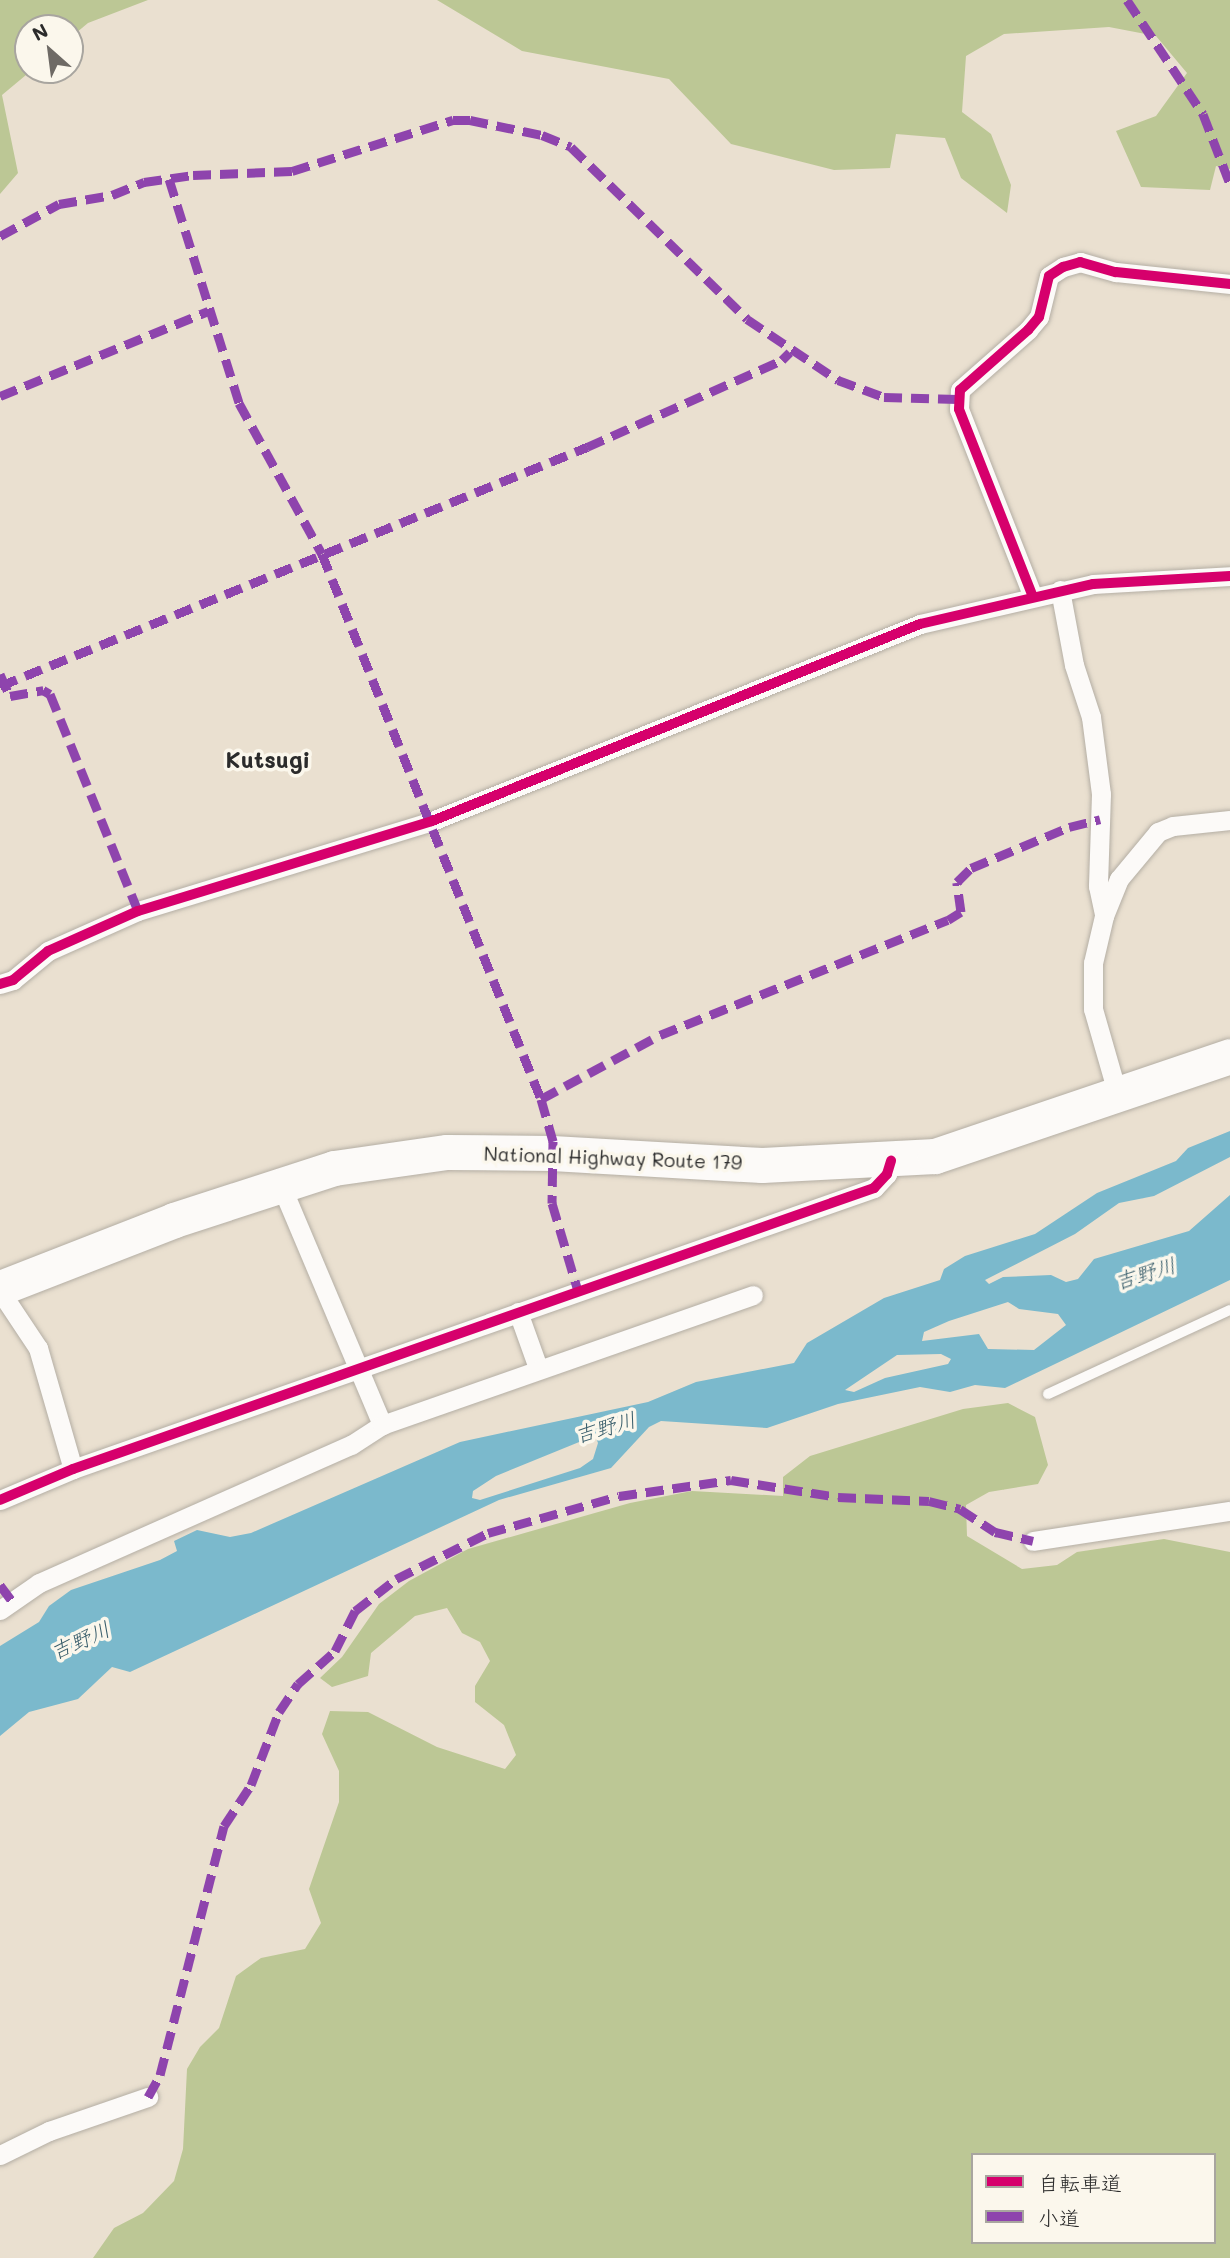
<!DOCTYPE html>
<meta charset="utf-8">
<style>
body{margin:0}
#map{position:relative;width:1230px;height:2258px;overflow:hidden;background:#eae0d0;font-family:Mali,"Klee One",sans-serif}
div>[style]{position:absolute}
.forest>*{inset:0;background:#bcc795}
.water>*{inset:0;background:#7bb9cc}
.roads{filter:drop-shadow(0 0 2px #b4aea4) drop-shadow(0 0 2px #b4aea4)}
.lane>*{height:10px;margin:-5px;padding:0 5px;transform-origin:5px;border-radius:5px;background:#fcfaf8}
.street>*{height:19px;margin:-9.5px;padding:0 9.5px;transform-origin:9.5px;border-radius:9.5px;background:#fcfaf8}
.highway>*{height:35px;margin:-17.5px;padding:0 17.5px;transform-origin:17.5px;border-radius:17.5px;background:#fcfaf8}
.quiet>*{height:9px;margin-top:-4.5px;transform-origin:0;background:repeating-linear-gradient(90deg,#8e44ad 0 18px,transparent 0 27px)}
.cycleway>*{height:10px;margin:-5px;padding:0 5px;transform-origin:5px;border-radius:5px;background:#d6006c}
span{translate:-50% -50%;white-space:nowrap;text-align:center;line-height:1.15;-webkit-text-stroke:7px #fbf7ec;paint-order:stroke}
.street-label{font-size:19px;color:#2b2b2b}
.water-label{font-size:21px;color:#385d6b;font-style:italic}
.quarter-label{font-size:23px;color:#2b2b2b;font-weight:700}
.legend{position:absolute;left:971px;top:2153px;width:245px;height:91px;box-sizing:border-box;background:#fbf7ec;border:2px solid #a8a59f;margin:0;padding:9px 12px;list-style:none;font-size:21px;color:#2b2b2b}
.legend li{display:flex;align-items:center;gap:14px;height:35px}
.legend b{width:35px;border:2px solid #a8a59f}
.north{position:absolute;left:14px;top:14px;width:70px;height:70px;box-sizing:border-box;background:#fbf7ec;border:2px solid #a8a59f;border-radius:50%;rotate:332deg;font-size:19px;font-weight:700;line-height:28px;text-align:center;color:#2b2b2b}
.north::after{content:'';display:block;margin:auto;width:24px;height:32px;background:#6e6a65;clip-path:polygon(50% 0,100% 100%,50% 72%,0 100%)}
</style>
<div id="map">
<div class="forest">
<i style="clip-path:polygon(0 0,148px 0,88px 23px,70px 38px,70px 28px,28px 28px,28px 70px,32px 70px,2px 95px,18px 173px,0 194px)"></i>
<i style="clip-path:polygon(437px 0,1230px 0,1230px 169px,1216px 166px,1210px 190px,1141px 187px,1116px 131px,1156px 116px,1187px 73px,1156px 36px,1109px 27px,1004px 34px,966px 56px,962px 112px,991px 134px,1011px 185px,1007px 213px,961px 178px,945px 138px,896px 134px,890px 168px,834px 170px,731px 144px,669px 79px,522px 51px)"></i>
<i style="clip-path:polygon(evenodd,1008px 1403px,1035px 1417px,1048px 1465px,1038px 1484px,989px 1492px,966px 1505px,967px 1536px,1022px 1569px,1057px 1565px,1077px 1552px,1164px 1539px,1230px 1552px,1230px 2258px,93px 2258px,114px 2228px,143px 2213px,174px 2181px,183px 2149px,187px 2069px,200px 2047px,219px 2028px,236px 1976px,261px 1958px,305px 1949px,321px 1923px,309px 1889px,339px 1802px,339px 1771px,322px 1734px,330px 1711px,368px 1712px,437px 1747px,505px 1769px,516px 1755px,504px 1725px,475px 1702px,475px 1686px,490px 1661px,480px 1642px,462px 1633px,447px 1608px,415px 1616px,371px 1653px,368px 1676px,332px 1687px,320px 1678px,342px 1657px,379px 1604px,409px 1581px,468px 1549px,630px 1503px,692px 1491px,783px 1496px,783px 1477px,810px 1456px,963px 1409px,1008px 1403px,973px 2155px,1214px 2155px,1214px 2242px,973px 2242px,973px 2155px)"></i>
</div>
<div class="water">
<i style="clip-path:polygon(evenodd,1230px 1131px,1230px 1157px,1154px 1196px,1119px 1203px,1075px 1234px,985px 1280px,989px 1284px,1003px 1277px,1051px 1275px,1066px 1282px,1078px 1279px,1094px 1259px,1189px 1231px,1230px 1195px,1230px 1280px,1005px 1388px,975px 1385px,950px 1392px,920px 1387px,838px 1404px,767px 1428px,661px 1421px,649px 1427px,611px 1468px,499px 1500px,130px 1672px,112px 1667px,78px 1699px,29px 1712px,0 1736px,0 1646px,39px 1622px,49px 1606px,71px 1590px,160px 1560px,177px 1551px,174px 1541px,197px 1530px,230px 1537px,251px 1533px,460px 1442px,648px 1402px,696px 1382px,794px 1363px,807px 1343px,884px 1298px,940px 1280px,944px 1269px,965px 1256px,1035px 1234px,1097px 1193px,1176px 1161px,1188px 1148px,1230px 1131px,1008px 1302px,1019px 1309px,1058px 1314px,1066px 1325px,1034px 1350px,988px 1349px,979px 1334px,922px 1341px,924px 1332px,949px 1321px,1008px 1302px,1230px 1131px,941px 1354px,951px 1359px,948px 1364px,885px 1378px,854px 1392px,845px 1390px,897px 1355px,941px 1354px,1230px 1131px,589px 1438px,596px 1438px,598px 1443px,593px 1459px,580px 1468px,480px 1500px,472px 1498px,473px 1491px,496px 1476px,589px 1438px)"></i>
</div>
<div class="roads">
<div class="lane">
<i style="left:1048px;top:1394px;width:200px;rotate:-24.8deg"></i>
</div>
<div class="street">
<i style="left:1060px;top:590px;width:76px;rotate:79.4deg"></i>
<i style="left:1074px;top:665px;width:55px;rotate:71.9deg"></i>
<i style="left:1091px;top:717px;width:78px;rotate:82.6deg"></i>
<i style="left:1101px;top:794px;width:92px;rotate:91.9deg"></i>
<i style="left:1098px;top:886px;width:30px;rotate:78deg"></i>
<i style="left:1033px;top:597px;width:202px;rotate:-111.5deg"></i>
<i style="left:959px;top:409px;width:19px;rotate:-87deg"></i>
<i style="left:960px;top:390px;width:91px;rotate:-41.4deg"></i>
<i style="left:1028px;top:330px;width:17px;rotate:-50deg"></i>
<i style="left:1039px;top:317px;width:42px;rotate:-76.3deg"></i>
<i style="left:1049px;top:276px;width:17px;rotate:-33deg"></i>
<i style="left:1063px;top:267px;width:18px;rotate:-16deg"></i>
<i style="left:1080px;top:262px;width:37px;rotate:16deg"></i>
<i style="left:1116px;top:272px;width:115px;rotate:6deg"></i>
<i style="left:0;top:984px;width:14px;rotate:-17deg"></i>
<i style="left:13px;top:980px;width:45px;rotate:-39.6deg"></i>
<i style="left:48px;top:951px;width:98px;rotate:-24deg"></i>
<i style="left:138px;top:911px;width:307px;rotate:-17deg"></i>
<i style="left:432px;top:821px;width:526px;rotate:-21.98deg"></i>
<i style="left:920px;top:624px;width:178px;rotate:-13deg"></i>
<i style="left:1093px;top:584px;width:137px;rotate:-3.3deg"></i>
<i style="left:1118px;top:1096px;width:91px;rotate:-106deg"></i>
<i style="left:1093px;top:1009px;width:46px;rotate:-90deg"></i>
<i style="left:1093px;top:963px;width:48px;rotate:-76.8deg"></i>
<i style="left:1104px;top:916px;width:40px;rotate:-68deg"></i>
<i style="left:1119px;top:879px;width:61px;rotate:-50.3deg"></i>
<i style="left:1158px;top:832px;width:16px;rotate:-22deg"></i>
<i style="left:1173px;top:826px;width:57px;rotate:-6deg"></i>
<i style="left:280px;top:1183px;width:263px;rotate:67.1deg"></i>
<i style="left:0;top:1291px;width:69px;rotate:56.3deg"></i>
<i style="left:38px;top:1348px;width:126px;rotate:73.9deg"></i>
<i style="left:518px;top:1312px;width:59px;rotate:70.3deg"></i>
<i style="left:0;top:1500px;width:79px;rotate:-23deg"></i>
<i style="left:73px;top:1469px;width:849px;rotate:-19.33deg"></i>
<i style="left:874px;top:1188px;width:19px;rotate:-47deg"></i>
<i style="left:887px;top:1174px;width:14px;rotate:-73deg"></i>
<i style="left:1033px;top:1541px;width:199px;rotate:-8.7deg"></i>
<i style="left:0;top:1610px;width:47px;rotate:-34.7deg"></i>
<i style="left:39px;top:1583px;width:341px;rotate:-23.9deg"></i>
<i style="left:351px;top:1445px;width:37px;rotate:-33deg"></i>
<i style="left:382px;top:1425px;width:393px;rotate:-19.3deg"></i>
<i style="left:0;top:2155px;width:55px;rotate:-26.1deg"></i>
<i style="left:49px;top:2131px;width:105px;rotate:-19deg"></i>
</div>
<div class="highway">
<i style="left:0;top:1288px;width:187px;rotate:-21.3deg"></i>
<i style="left:174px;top:1220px;width:168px;rotate:-18deg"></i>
<i style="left:334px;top:1168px;width:114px;rotate:-8.1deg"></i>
<i style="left:447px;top:1152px;width:105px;rotate:0.5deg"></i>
<i style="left:552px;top:1153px;width:210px;rotate:3.3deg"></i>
<i style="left:762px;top:1165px;width:173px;rotate:-3deg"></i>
<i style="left:935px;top:1156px;width:311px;rotate:-18.7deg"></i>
</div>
</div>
<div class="quiet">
<i style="left:1127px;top:0;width:137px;rotate:56.3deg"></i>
<i style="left:1203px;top:114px;width:75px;rotate:68.9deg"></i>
<i style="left:169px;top:179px;width:235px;rotate:72.6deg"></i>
<i style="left:239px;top:403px;width:172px;rotate:61.2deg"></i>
<i style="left:322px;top:554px;width:587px;rotate:68.11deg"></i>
<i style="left:541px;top:1099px;width:44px;rotate:74.1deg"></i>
<i style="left:553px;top:1141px;width:62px;rotate:90.9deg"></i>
<i style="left:552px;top:1203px;width:92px;rotate:73.5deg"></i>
<i style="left:0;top:236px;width:67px;rotate:-28.5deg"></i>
<i style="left:59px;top:204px;width:54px;rotate:-9.6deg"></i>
<i style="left:112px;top:195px;width:35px;rotate:-22deg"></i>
<i style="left:144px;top:182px;width:49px;rotate:-8.1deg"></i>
<i style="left:193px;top:175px;width:99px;rotate:-2.3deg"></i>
<i style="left:292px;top:171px;width:169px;rotate:-17.6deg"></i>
<i style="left:453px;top:120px;width:17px"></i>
<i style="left:470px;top:120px;width:74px;rotate:11.8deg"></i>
<i style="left:542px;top:135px;width:31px;rotate:22deg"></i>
<i style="left:571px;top:147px;width:246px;rotate:44.3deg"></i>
<i style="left:747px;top:319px;width:110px;rotate:33.8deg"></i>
<i style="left:838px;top:380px;width:49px;rotate:20.3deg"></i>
<i style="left:884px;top:397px;width:74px;rotate:1.5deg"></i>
<i style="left:0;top:396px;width:225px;rotate:-22.2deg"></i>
<i style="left:0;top:674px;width:24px;rotate:66deg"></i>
<i style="left:10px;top:696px;width:34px;rotate:-10deg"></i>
<i style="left:43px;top:690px;width:8px;rotate:30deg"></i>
<i style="left:50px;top:694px;width:234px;rotate:67.9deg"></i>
<i style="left:0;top:686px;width:634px;rotate:-22.15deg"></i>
<i style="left:587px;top:447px;width:214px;rotate:-24deg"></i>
<i style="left:782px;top:360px;width:11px;rotate:-45deg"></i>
<i style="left:541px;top:1099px;width:135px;rotate:-28.3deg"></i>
<i style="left:660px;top:1035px;width:310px;rotate:-21.8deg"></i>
<i style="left:948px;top:920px;width:15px;rotate:-32deg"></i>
<i style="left:961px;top:912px;width:30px;rotate:-98deg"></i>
<i style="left:957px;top:882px;width:20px;rotate:-45deg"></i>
<i style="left:971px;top:868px;width:106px;rotate:-22.7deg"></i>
<i style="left:1069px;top:827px;width:32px;rotate:-14deg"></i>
<i style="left:0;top:1585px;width:20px;rotate:53deg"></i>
<i style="left:148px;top:2097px;width:25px;rotate:-61deg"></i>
<i style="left:160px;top:2075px;width:257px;rotate:-75.6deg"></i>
<i style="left:224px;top:1826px;width:49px;rotate:-56.6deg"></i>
<i style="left:251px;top:1785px;width:78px;rotate:-69deg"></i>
<i style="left:279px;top:1712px;width:34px;rotate:-56deg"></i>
<i style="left:298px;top:1684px;width:50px;rotate:-41.7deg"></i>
<i style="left:335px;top:1651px;width:45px;rotate:-63.4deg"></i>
<i style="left:355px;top:1611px;width:52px;rotate:-38deg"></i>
<i style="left:396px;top:1579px;width:103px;rotate:-26.6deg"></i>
<i style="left:488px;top:1533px;width:136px;rotate:-15.8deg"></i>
<i style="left:619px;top:1496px;width:113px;rotate:-8.1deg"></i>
<i style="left:731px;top:1480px;width:108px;rotate:9deg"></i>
<i style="left:838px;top:1497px;width:91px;rotate:2.5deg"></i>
<i style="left:929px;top:1501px;width:32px;rotate:14deg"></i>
<i style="left:960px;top:1509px;width:42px;rotate:33.3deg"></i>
<i style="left:995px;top:1532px;width:39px;rotate:13deg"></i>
</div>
<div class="cycleway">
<i style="left:1033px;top:597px;width:202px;rotate:-111.5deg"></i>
<i style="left:959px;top:409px;width:19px;rotate:-87deg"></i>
<i style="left:960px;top:390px;width:91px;rotate:-41.4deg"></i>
<i style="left:1028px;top:330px;width:17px;rotate:-50deg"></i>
<i style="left:1039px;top:317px;width:42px;rotate:-76.3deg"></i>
<i style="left:1049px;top:276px;width:17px;rotate:-33deg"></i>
<i style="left:1063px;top:267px;width:18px;rotate:-16deg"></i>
<i style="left:1080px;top:262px;width:37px;rotate:16deg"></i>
<i style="left:1116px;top:272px;width:115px;rotate:6deg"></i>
<i style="left:0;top:984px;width:14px;rotate:-17deg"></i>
<i style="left:13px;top:980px;width:45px;rotate:-39.6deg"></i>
<i style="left:48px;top:951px;width:98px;rotate:-24deg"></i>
<i style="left:138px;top:911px;width:307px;rotate:-17deg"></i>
<i style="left:432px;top:821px;width:526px;rotate:-21.98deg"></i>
<i style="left:920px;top:624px;width:178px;rotate:-13deg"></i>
<i style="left:1093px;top:584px;width:137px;rotate:-3.3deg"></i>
<i style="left:0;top:1500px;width:79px;rotate:-23deg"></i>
<i style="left:73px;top:1469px;width:849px;rotate:-19.33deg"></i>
<i style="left:874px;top:1188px;width:19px;rotate:-47deg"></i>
<i style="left:887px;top:1174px;width:14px;rotate:-73deg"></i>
</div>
<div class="street-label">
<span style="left:613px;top:1158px;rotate:2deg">National Highway Route 179</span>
</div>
<div class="water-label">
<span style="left:1145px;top:1273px;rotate:-17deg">吉野川</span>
<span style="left:605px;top:1427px;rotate:-16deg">吉野川</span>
<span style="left:80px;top:1640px;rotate:-24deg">吉野川</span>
</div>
<div class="quarter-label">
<span style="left:268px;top:759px">Kutsugi</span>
</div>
<ul class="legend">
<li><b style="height:9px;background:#d6006c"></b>自転車道</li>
<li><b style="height:9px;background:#8e44ad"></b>小道</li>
</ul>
<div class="north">N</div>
</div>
